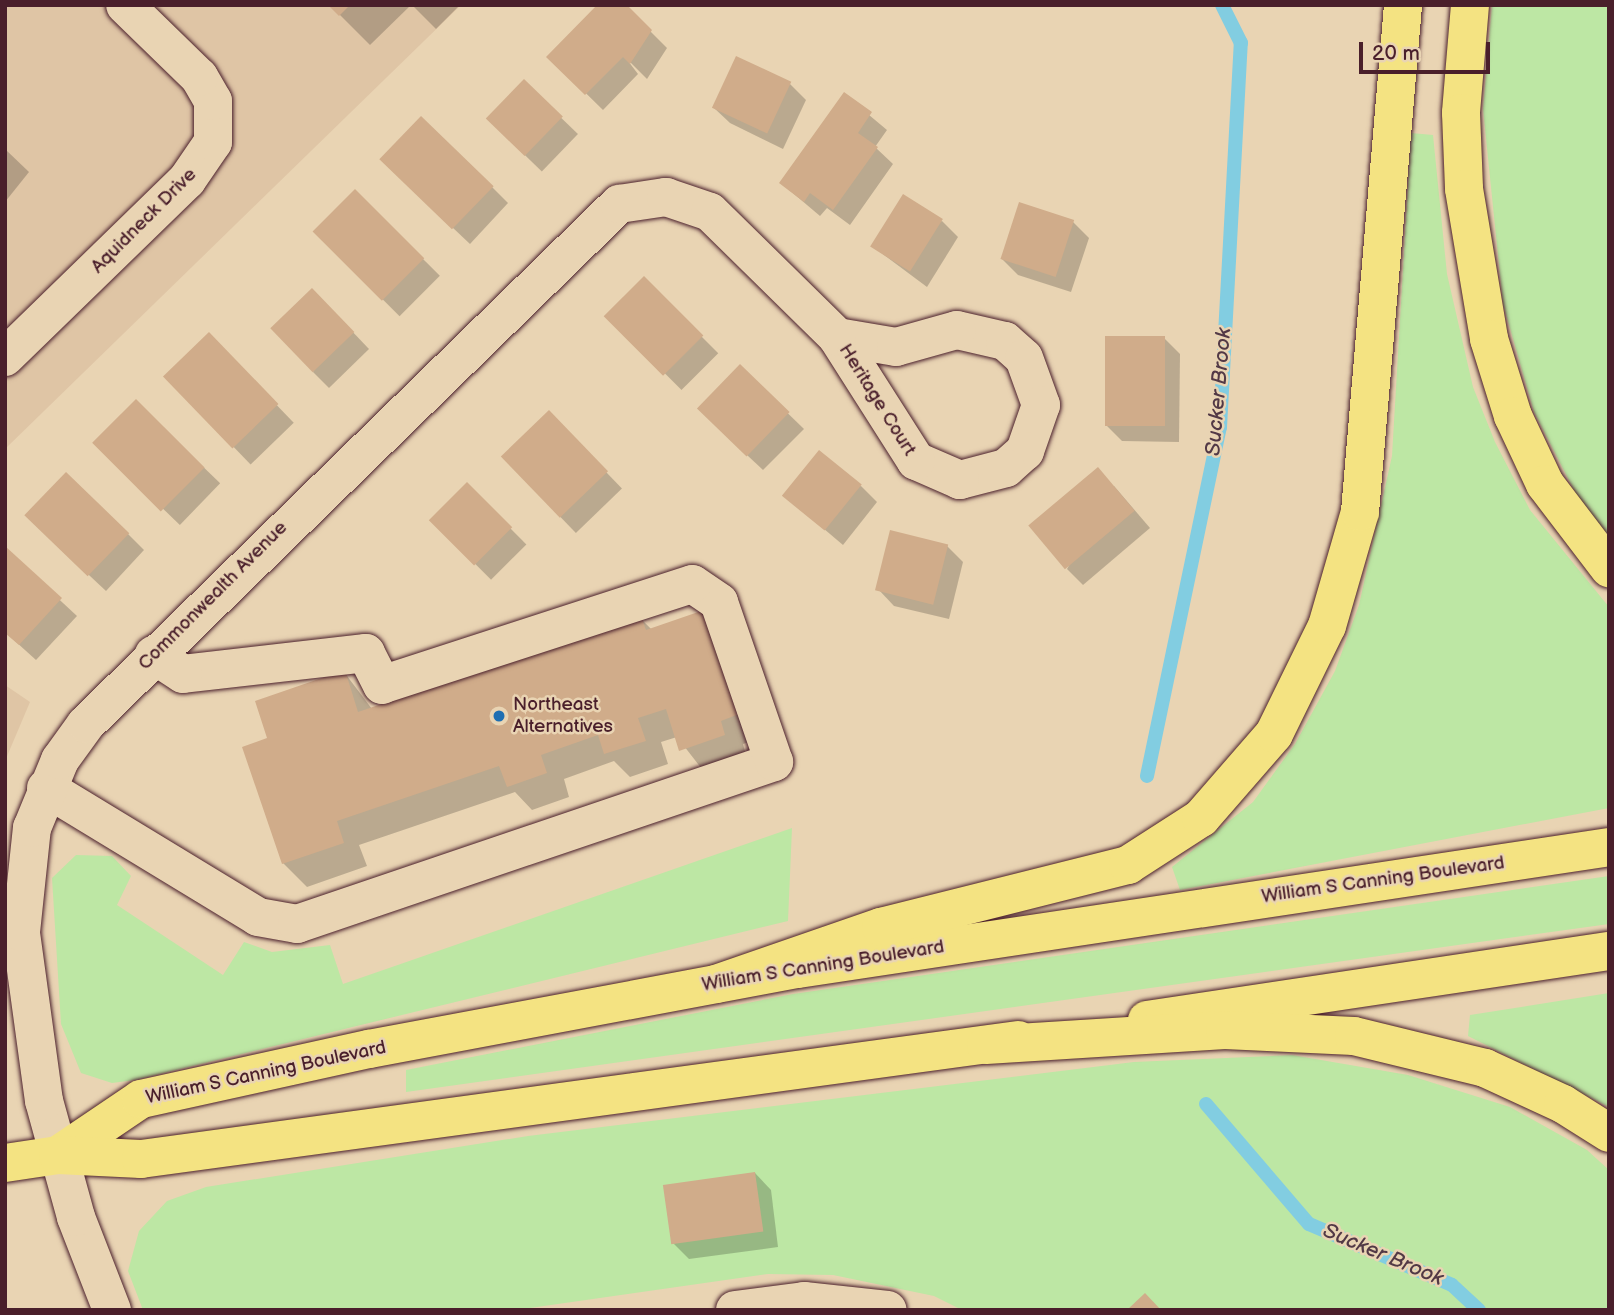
<!DOCTYPE html>
<style>
body{margin:0}
#map{position:relative;width:1614px;height:1315px;overflow:hidden;background:#e9d4b3;font-family:"Balsamiq Sans",sans-serif}
div>[style]{position:absolute}
.built>*{inset:0;background:#dfc5a5}
.green>*{inset:0;background:#bde7a4}
.shadow>*{inset:0;background:#0003;transform-origin:0 0}
.stream>*{height:14px;margin:-7px;padding:0 7px;transform-origin:7px;border-radius:7px;background:#82cde1}
.building>*{inset:0;background:#d0ac8a;transform-origin:0 0}
.roads{filter:drop-shadow(0 0 2px #4a1f2b) drop-shadow(0 0 2px #4a1f2b)}
.minor>*{height:38px;margin:-19px;padding:0 19px;transform-origin:19px;border-radius:19px;background:#e9d4b3}
.major>*{height:38px;margin:-19px;padding:0 19px;transform-origin:19px;border-radius:19px;background:#f4e382}
.highway>*{height:38px;margin:-19px;padding:0 19px;transform-origin:19px;border-radius:19px;background:#f4e382}
.dots>*{width:19px;height:19px;translate:-50% -50%;box-sizing:border-box;border:4px solid #e9d4b3;border-radius:50%}
span{translate:-50% -50%;white-space:nowrap;text-align:center;line-height:1.15;-webkit-text-stroke:5px #e9d4b3;paint-order:stroke}
.street-label{font-size:19px;color:#4a1f2b}
.poi-label{font-size:19px;color:#4a1f2b}
.left{translate:0 -50%;text-align:left}
.water-label{font-size:21px;color:#523946;font-style:italic}
.frame{position:absolute;inset:0;border:7px solid #4a1f2b;pointer-events:none}
.scale{position:absolute;left:1359px;top:42px;width:131px;height:32px;box-sizing:border-box;border:4px solid #4a1f2b;border-top:0;padding-left:9px;font-size:21px;line-height:24px;white-space:nowrap;color:#4a1f2b;-webkit-text-stroke:5px #e9d4b3;paint-order:stroke}
</style>
<div id="map">
<div class="built">
<i style="clip-path:polygon(5px 5px,461px 5px,5px 449px)"></i>
<i style="clip-path:polygon(5px 685px,30px 702px,5px 761px)"></i>
</div>
<div class="green">
<i style="clip-path:polygon(1492px 5px,1609px 5px,1609px 539px,1578px 498px,1534px 412px,1503px 304px,1483px 109px)"></i>
<i style="clip-path:polygon(1411px 133px,1433px 135px,1447px 274px,1473px 387px,1495px 442px,1530px 510px,1609px 607px,1609px 808px,1180px 890px,1172px 867px,1253px 802px,1295px 744px,1335px 671px,1359px 605px,1392px 456px)"></i>
<i style="clip-path:polygon(792px 828px,788px 921px,135px 1080px,112px 1083px,81px 1073px,61px 1024px,52px 878px,76px 855px,112px 856px,131px 876px,117px 905px,223px 975px,244px 942px,272px 952px,330px 945px,343px 984px)"></i>
<i style="clip-path:polygon(1609px 876px,1609px 924px,406px 1092px,406px 1070px,793px 994px)"></i>
<i style="clip-path:polygon(1609px 993px,1609px 1107px,1468px 1036px,1470px 1015px)"></i>
<i style="clip-path:polygon(1292px 1055px,1408px 1075px,1510px 1107px,1587px 1150px,1609px 1170px,1609px 1310px,962px 1310px,934px 1296px,833px 1275px,768px 1274px,516px 1310px,143px 1310px,128px 1271px,139px 1231px,167px 1201px,206px 1187px,528px 1136px,1134px 1062px)"></i>
</div>
<div class="shadow">
<i style="clip-path:polygon(330px 5px,411px 5px,370px 45px)"></i>
<i style="clip-path:polygon(412px 5px,460px 5px,436px 29px)"></i>
<i style="clip-path:polygon(624px 5px,667px 48px,647px 79px,625px 57px,638px 74px,603px 110px,549px 57px)"></i>
<i style="left:524px;top:82px;width:75px;height:52px;rotate:44deg"></i>
<i style="clip-path:polygon(790px 84px,806px 100px,783px 149px,730px 123px,713px 107px)"></i>
<i style="clip-path:polygon(844px 94px,887px 130px,875px 147px,893px 164px,850px 225px,827px 208px,820px 216px,781px 183px)"></i>
<i style="clip-path:polygon(5px 149px,29px 172px,5px 202px)"></i>
<i style="clip-path:polygon(398px 176px,492px 187px,508px 203px,470px 244px)"></i>
<i style="left:355px;top:191px;width:120px;height:57px;rotate:45deg"></i>
<i style="clip-path:polygon(942px 221px,958px 237px,927px 287px,872px 246px)"></i>
<i style="clip-path:polygon(1073px 222px,1089px 238px,1071px 292px,1018px 275px,1002px 259px)"></i>
<i style="left:644px;top:279px;width:105px;height:52px;rotate:45deg"></i>
<i style="clip-path:polygon(328px 306px,369px 349px,329px 388px,313px 372px)"></i>
<i style="left:209px;top:335px;width:122px;height:60px;rotate:46deg"></i>
<i style="clip-path:polygon(1164px 338px,1180px 354px,1179px 442px,1122px 441px,1106px 425px)"></i>
<i style="clip-path:polygon(740px 367px,804px 429px,763px 470px,715px 425px)"></i>
<i style="left:136px;top:402px;width:117px;height:58px;rotate:44deg"></i>
<i style="left:549px;top:413px;width:105px;height:64px;rotate:46deg"></i>
<i style="left:467px;top:485px;width:84px;height:50px;rotate:45deg"></i>
<i style="clip-path:polygon(861px 486px,877px 502px,843px 545px,785px 496px)"></i>
<i style="clip-path:polygon(1114px 486px,1150px 528px,1083px 585px,1067px 569px)"></i>
<i style="clip-path:polygon(43px 532px,128px 534px,144px 550px,106px 591px)"></i>
<i style="clip-path:polygon(947px 546px,963px 562px,949px 619px,894px 606px,878px 589px)"></i>
<i style="clip-path:polygon(5px 549px,77px 616px,36px 660px,5px 632px)"></i>
<i style="clip-path:polygon(640px 618px,761px 738px,743px 744px,747px 759px,705px 773px,677px 737px,661px 742px,668px 764px,630px 777px,614px 761px,564px 779px,569px 797px,532px 810px,515px 792px,359px 845px,367px 866px,307px 887px,283px 863px,270px 739px,344px 672px,372px 709px)"></i>
<i style="clip-path:polygon(755px 1173px,771px 1190px,778px 1247px,689px 1259px,673px 1243px)"></i>
</div>
<div class="stream">
<i style="left:1147px;top:776px;width:357px;rotate:-78.2deg"></i>
<i style="left:1220px;top:427px;width:385px;rotate:-86.9deg"></i>
<i style="left:1241px;top:43px;width:42px;rotate:-116.6deg"></i>
<i style="left:1206px;top:1104px;width:158px;rotate:49.4deg"></i>
<i style="left:1309px;top:1224px;width:155px;rotate:23.1deg"></i>
<i style="left:1452px;top:1285px;width:37px;rotate:43deg"></i>
</div>
<div class="building">
<i style="clip-path:polygon(328px 5px,350px 5px,339px 16px)"></i>
<i style="clip-path:polygon(597px 5px,627px 5px,652px 30px,630px 64px,623px 57px,585px 95px,546px 57px)"></i>
<i style="left:736px;top:56px;width:61px;height:57px;rotate:25deg"></i>
<i style="left:524px;top:79px;width:54px;height:55px;rotate:44deg"></i>
<i style="clip-path:polygon(844px 92px,872px 112px,858px 133px,878px 147px,833px 210px,810px 193px,804px 202px,779px 183px)"></i>
<i style="left:421px;top:116px;width:101px;height:60px;rotate:44deg"></i>
<i style="left:355px;top:189px;width:98px;height:60px;rotate:45deg"></i>
<i style="left:903px;top:194px;width:47px;height:62px;rotate:32deg"></i>
<i style="left:1019px;top:202px;width:58px;height:60px;rotate:18deg"></i>
<i style="left:644px;top:276px;width:84px;height:57px;rotate:45deg"></i>
<i style="left:312px;top:288px;width:61px;height:58px;rotate:46deg"></i>
<i style="left:209px;top:332px;width:100px;height:64px;rotate:46deg"></i>
<i style="left:1105px;top:336px;width:60px;height:90px"></i>
<i style="left:740px;top:364px;width:69px;height:62px;rotate:44deg"></i>
<i style="left:136px;top:399px;width:97px;height:62px;rotate:45deg"></i>
<i style="left:549px;top:410px;width:85px;height:67px;rotate:46deg"></i>
<i style="left:819px;top:450px;width:55px;height:59px;rotate:39deg"></i>
<i style="left:1098px;top:467px;width:57px;height:91px;rotate:50deg"></i>
<i style="left:66px;top:472px;width:88px;height:60px;rotate:44deg"></i>
<i style="left:467px;top:482px;width:64px;height:54px;rotate:45deg"></i>
<i style="left:890px;top:530px;width:60px;height:62px;rotate:14deg"></i>
<i style="clip-path:polygon(5px 546px,62px 598px,19px 645px,5px 633px)"></i>
<i style="clip-path:polygon(704px 610px,739px 714px,721px 721px,725px 735px,679px 751px,666px 709px,638px 718px,646px 741px,604px 754px,598px 735px,541px 755px,547px 773px,507px 787px,499px 766px,337px 821px,344px 843px,282px 864px,242px 747px,267px 738px,255px 701px,345px 670px,358px 712px,641px 616px,646px 630px)"></i>
<i style="left:755px;top:1172px;width:60px;height:93px;rotate:82deg"></i>
<i style="clip-path:polygon(1145px 1293px,1161px 1310px,1127px 1310px)"></i>
</div>
<div class="roads">
<div class="minor">
<i style="left:957px;top:330px;width:49px;rotate:12.9deg"></i>
<i style="left:1005px;top:341px;width:25px;rotate:42deg"></i>
<i style="left:1024px;top:358px;width:50px;rotate:70.1deg"></i>
<i style="left:1041px;top:405px;width:49px;rotate:109.2deg"></i>
<i style="left:1025px;top:451px;width:25px;rotate:138deg"></i>
<i style="left:1006px;top:468px;width:48px;rotate:165.4deg"></i>
<i style="left:960px;top:480px;width:48px;rotate:-156.6deg"></i>
<i style="left:916px;top:461px;width:147px;rotate:-122.5deg"></i>
<i style="left:837px;top:337px;width:60px;rotate:9.6deg"></i>
<i style="left:896px;top:347px;width:63px;rotate:-15.6deg"></i>
<i style="left:5px;top:357px;width:254px;rotate:-44.2deg"></i>
<i style="left:187px;top:180px;width:46px;rotate:-55.6deg"></i>
<i style="left:213px;top:142px;width:41px;rotate:-90deg"></i>
<i style="left:213px;top:101px;width:28px;rotate:-120deg"></i>
<i style="left:199px;top:77px;width:103px;rotate:-135.8deg"></i>
<i style="left:46px;top:788px;width:248px;rotate:31.3deg"></i>
<i style="left:258px;top:917px;width:40px;rotate:10deg"></i>
<i style="left:297px;top:924px;width:504px;rotate:-18.76deg"></i>
<i style="left:774px;top:762px;width:169px;rotate:-109deg"></i>
<i style="left:719px;top:602px;width:32px;rotate:-146deg"></i>
<i style="left:692px;top:584px;width:326px;rotate:162deg"></i>
<i style="left:382px;top:685px;width:36px;rotate:-117deg"></i>
<i style="left:366px;top:653px;width:184px;rotate:173.5deg"></i>
<i style="left:183px;top:674px;width:35px;rotate:-147deg"></i>
<i style="left:112px;top:1310px;width:100px;rotate:-111.2deg"></i>
<i style="left:76px;top:1217px;width:120px;rotate:-105.4deg"></i>
<i style="left:44px;top:1101px;width:171px;rotate:-97.8deg"></i>
<i style="left:21px;top:932px;width:105px;rotate:-84deg"></i>
<i style="left:32px;top:828px;width:74px;rotate:-67.6deg"></i>
<i style="left:60px;top:760px;width:44px;rotate:-54.2deg"></i>
<i style="left:86px;top:724px;width:745px;rotate:-44.29deg"></i>
<i style="left:619px;top:204px;width:48px;rotate:-8.5deg"></i>
<i style="left:666px;top:197px;width:46px;rotate:18.8deg"></i>
<i style="left:710px;top:212px;width:178px;rotate:44.5deg"></i>
<i style="left:735px;top:1310px;width:70px;rotate:-7.4deg"></i>
<i style="left:804px;top:1301px;width:84px;rotate:6.1deg"></i>
</div>
<div class="major">
<i style="left:1147px;top:1020px;width:467px;rotate:-8.5deg"></i>
<i style="left:58px;top:1155px;width:100px;rotate:-34deg"></i>
<i style="left:141px;top:1099px;width:233px;rotate:-12.4deg"></i>
<i style="left:369px;top:1049px;width:436px;rotate:-10.6deg"></i>
<i style="left:798px;top:969px;width:820px;rotate:-8.55deg"></i>
<i style="left:5px;top:1163px;width:54px;rotate:-8.6deg"></i>
<i style="left:58px;top:1155px;width:83px;rotate:2.8deg"></i>
<i style="left:141px;top:1159px;width:885px;rotate:-7.73deg"></i>
</div>
<div class="highway">
<i style="left:1470px;top:5px;width:108px;rotate:94.8deg"></i>
<i style="left:1461px;top:113px;width:76px;rotate:87.7deg"></i>
<i style="left:1464px;top:189px;width:152px;rotate:80.5deg"></i>
<i style="left:1489px;top:339px;width:81px;rotate:72.7deg"></i>
<i style="left:1513px;top:416px;width:75px;rotate:64.8deg"></i>
<i style="left:1545px;top:484px;width:106px;rotate:52.7deg"></i>
<i style="left:716px;top:984px;width:175px;rotate:-19.1deg"></i>
<i style="left:881px;top:927px;width:255px;rotate:-14.1deg"></i>
<i style="left:1128px;top:865px;width:87px;rotate:-32.8deg"></i>
<i style="left:1201px;top:818px;width:111px;rotate:-49deg"></i>
<i style="left:1274px;top:734px;width:120px;rotate:-63.9deg"></i>
<i style="left:1327px;top:626px;width:119px;rotate:-73.9deg"></i>
<i style="left:1360px;top:512px;width:509px;rotate:-85.15deg"></i>
<i style="left:986px;top:1045px;width:239px;rotate:-3.6deg"></i>
<i style="left:1225px;top:1030px;width:129px;rotate:2.7deg"></i>
<i style="left:1354px;top:1036px;width:135px;rotate:13.7deg"></i>
<i style="left:1485px;top:1068px;width:86px;rotate:24.8deg"></i>
<i style="left:1563px;top:1104px;width:54px;rotate:32.2deg"></i>
</div>
</div>
<div class="dots">
<i style="left:499px;top:716px;background:#1f6fb2"></i>
</div>
<div class="street-label">
<span style="left:144px;top:221px;rotate:-45deg">Aquidneck Drive</span>
<span style="left:877px;top:400px;rotate:58deg">Heritage Court</span>
<span style="left:213px;top:596px;rotate:-45deg">Commonwealth Avenue</span>
<span style="left:1383px;top:880px;rotate:-8deg">William S Canning Boulevard</span>
<span style="left:823px;top:966px;rotate:-9deg">William S Canning Boulevard</span>
<span style="left:266px;top:1073px;rotate:-12deg">William S Canning Boulevard</span>
</div>
<div class="poi-label">
<span class="left" style="left:513px;top:716px">Northeast<br>Alternatives</span>
</div>
<div class="water-label">
<span style="left:1219px;top:392px;rotate:-85deg">Sucker Brook</span>
<span style="left:1383px;top:1255px;rotate:23deg">Sucker Brook</span>
</div>
<div class="frame"></div>
<div class="scale">20 m</div>
</div>
